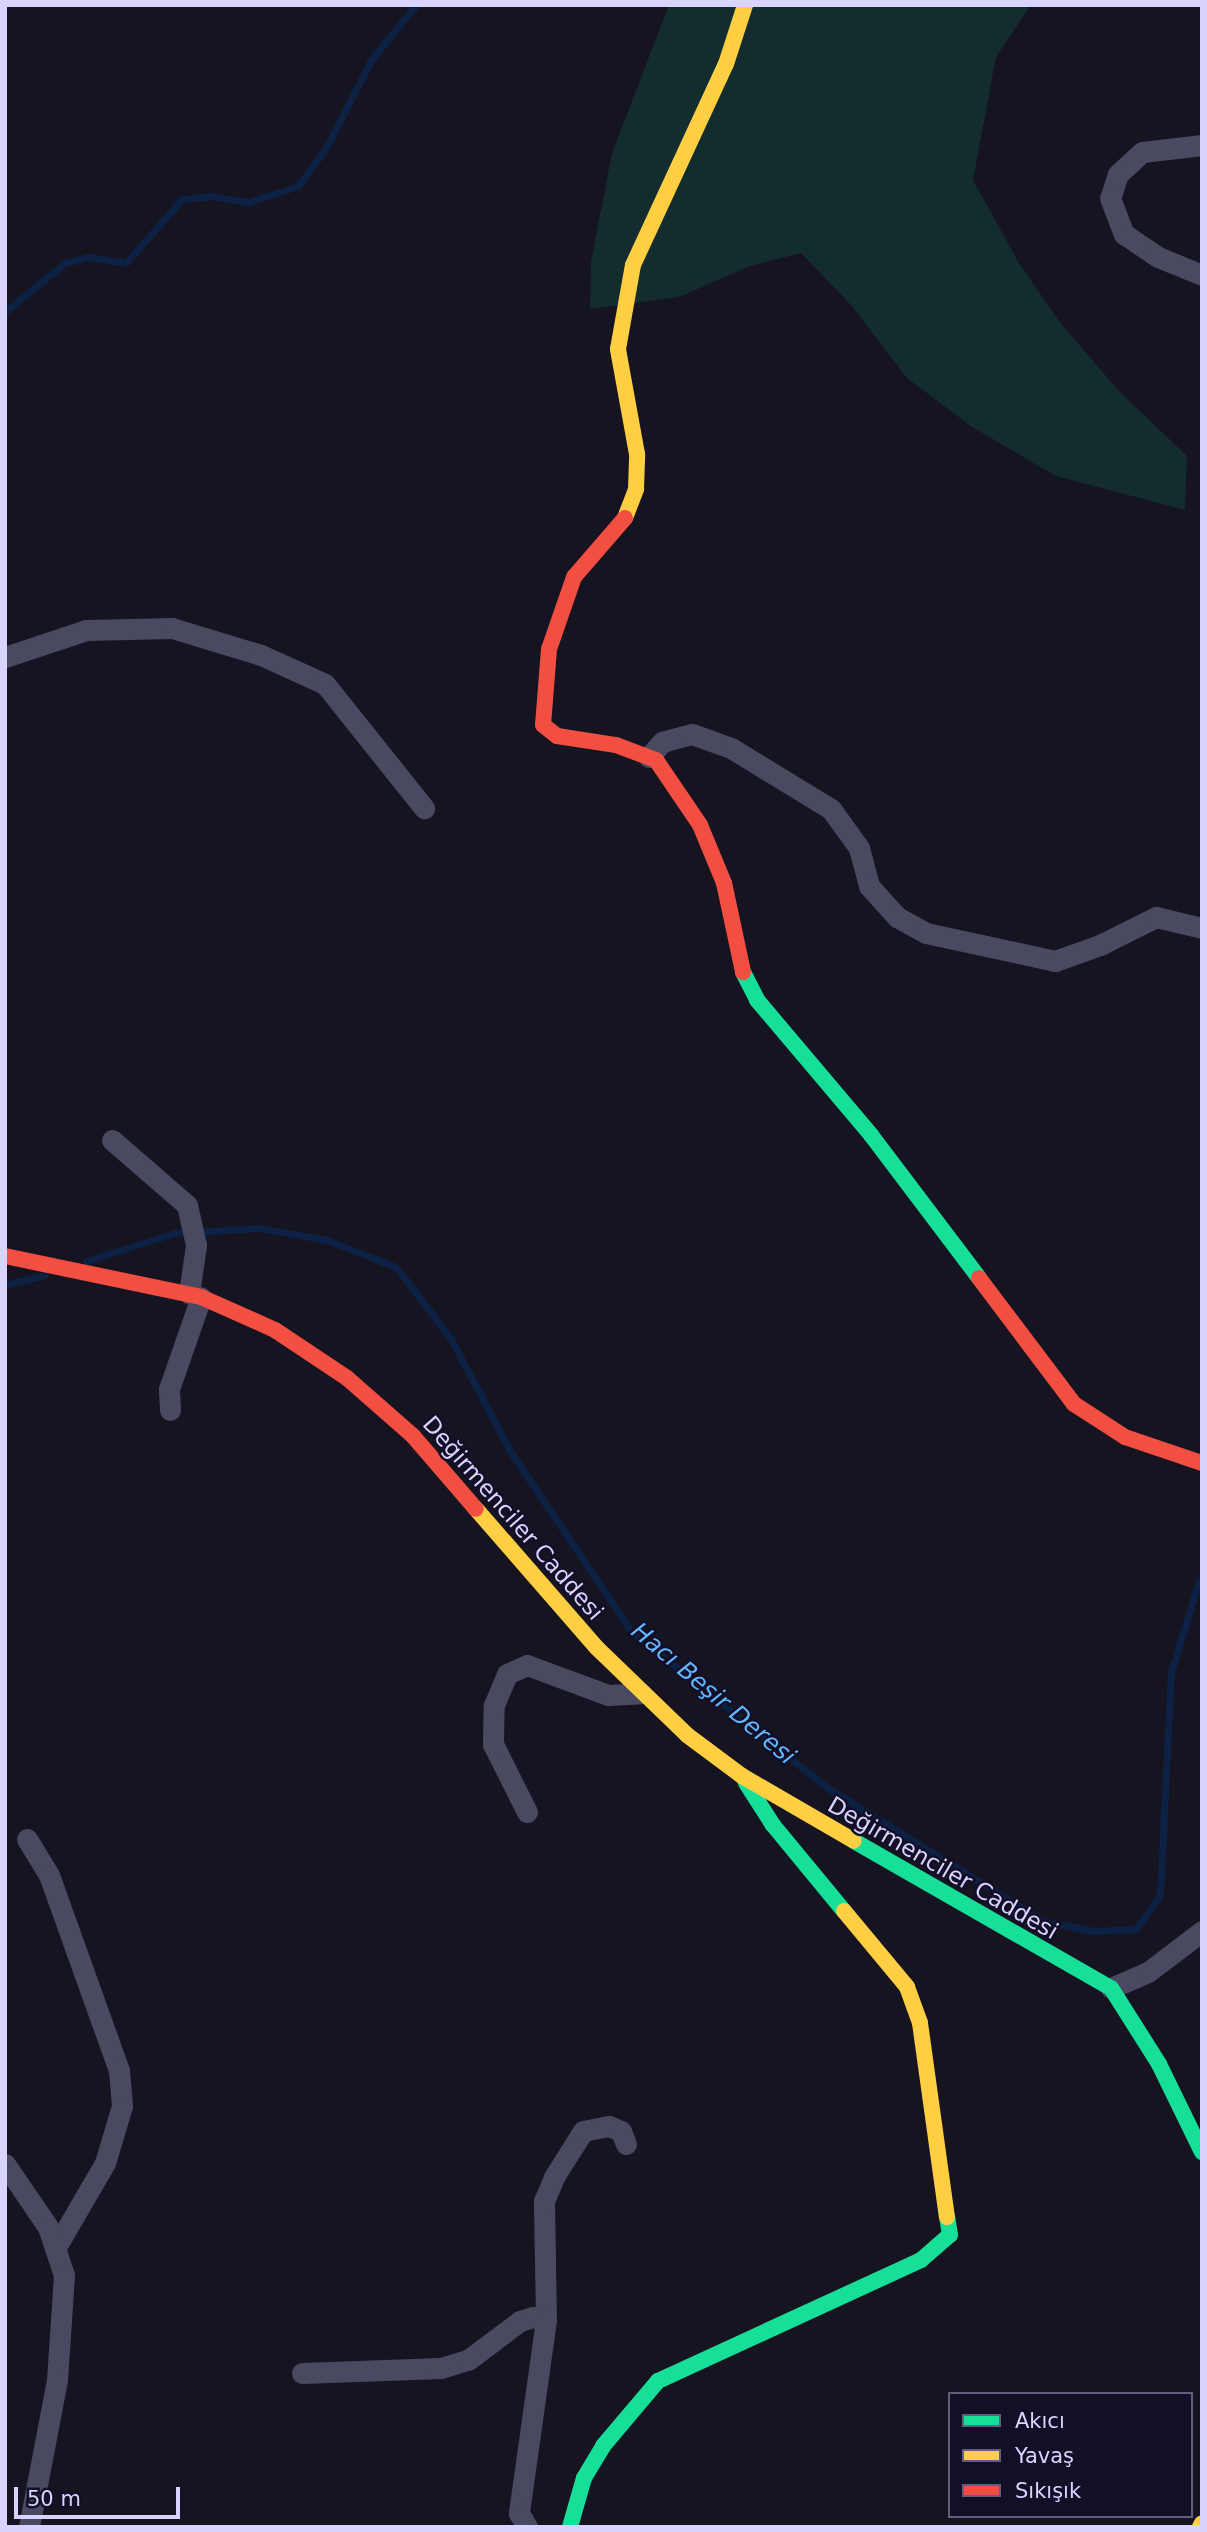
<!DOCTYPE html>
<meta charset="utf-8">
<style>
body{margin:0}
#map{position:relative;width:1207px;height:2532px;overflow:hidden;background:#161421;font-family:"DejaVu Sans",sans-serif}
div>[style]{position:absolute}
.green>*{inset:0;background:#132c2d}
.stream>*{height:7px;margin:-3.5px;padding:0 3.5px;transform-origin:3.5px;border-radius:3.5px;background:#0d2144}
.street>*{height:21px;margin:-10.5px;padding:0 10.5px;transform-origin:10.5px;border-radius:10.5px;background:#4a4962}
.fast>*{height:16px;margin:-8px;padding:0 8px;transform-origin:8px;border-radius:8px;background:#16e098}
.slow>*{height:16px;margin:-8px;padding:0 8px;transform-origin:8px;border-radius:8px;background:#ffcf43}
.jam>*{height:16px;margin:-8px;padding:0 8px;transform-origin:8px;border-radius:8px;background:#f24e42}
span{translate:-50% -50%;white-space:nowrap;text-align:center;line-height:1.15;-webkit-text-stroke:5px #130f26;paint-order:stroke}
.street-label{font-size:23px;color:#d9d4ff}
.water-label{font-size:24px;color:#62b6ff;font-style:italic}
.frame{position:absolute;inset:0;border:7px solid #d9d4ff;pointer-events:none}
.legend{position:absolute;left:948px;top:2392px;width:245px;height:126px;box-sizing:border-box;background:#130f26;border:2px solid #625e7d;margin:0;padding:9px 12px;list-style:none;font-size:21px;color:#d9d4ff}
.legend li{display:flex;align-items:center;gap:14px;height:35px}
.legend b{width:35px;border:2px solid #625e7d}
.scale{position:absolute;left:14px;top:2487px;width:166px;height:32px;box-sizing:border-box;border:4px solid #d9d4ff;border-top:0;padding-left:9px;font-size:21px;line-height:24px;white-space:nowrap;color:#d9d4ff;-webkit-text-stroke:5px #130f26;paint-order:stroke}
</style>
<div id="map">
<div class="green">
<i style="clip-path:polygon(669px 5px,1031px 5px,996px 57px,973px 180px,1019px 263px,1061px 324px,1120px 392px,1187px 456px,1185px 510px,1056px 476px,972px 427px,907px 378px,851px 305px,801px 253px,750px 266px,679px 297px,590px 309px,591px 262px,612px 153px)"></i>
</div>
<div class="stream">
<i style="left:5px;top:312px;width:77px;rotate:-39.2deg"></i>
<i style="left:65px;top:263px;width:25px;rotate:-14deg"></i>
<i style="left:89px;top:257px;width:37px;rotate:9deg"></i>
<i style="left:126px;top:263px;width:85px;rotate:-48.8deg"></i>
<i style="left:182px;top:199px;width:27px;rotate:-6deg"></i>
<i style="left:209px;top:196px;width:40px;rotate:8.5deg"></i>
<i style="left:249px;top:202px;width:52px;rotate:-18.1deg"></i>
<i style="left:298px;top:186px;width:47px;rotate:-53.6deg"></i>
<i style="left:326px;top:148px;width:99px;rotate:-62.9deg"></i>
<i style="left:371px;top:60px;width:71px;rotate:-50.7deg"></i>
<i style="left:86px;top:1261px;width:93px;rotate:-17.5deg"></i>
<i style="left:175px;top:1233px;width:84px;rotate:-3.4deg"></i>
<i style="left:259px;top:1228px;width:69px;rotate:10deg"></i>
<i style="left:327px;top:1240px;width:74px;rotate:21.4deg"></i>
<i style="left:396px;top:1267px;width:91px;rotate:52.6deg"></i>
<i style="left:451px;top:1339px;width:127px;rotate:62.2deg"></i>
<i style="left:510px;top:1451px;width:217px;rotate:56.1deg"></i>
<i style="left:631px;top:1631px;width:252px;rotate:38.6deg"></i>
<i style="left:828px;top:1788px;width:253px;rotate:31.7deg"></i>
<i style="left:1043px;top:1921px;width:52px;rotate:11.1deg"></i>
<i style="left:1094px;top:1931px;width:42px;rotate:-2.7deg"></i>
<i style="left:1136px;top:1929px;width:42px;rotate:-54.8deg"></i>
<i style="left:1160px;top:1895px;width:223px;rotate:-87.2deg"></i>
<i style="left:1171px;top:1672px;width:96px;rotate:-73.1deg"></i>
<i style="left:5px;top:1285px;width:41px;rotate:-14deg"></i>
</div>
<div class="street">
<i style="left:1202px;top:145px;width:60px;rotate:173.3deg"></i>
<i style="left:1142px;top:152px;width:33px;rotate:137deg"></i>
<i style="left:1118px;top:174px;width:25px;rotate:108deg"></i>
<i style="left:1110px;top:198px;width:39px;rotate:69deg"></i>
<i style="left:1124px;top:234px;width:41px;rotate:34.1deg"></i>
<i style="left:1158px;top:257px;width:48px;rotate:22.2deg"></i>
<i style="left:5px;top:657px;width:85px;rotate:-18.4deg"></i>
<i style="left:86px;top:630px;width:86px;rotate:-1.3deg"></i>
<i style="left:172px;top:628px;width:93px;rotate:16.9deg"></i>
<i style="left:261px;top:655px;width:70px;rotate:24.4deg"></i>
<i style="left:325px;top:684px;width:159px;rotate:51.4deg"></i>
<i style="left:649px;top:757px;width:20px;rotate:-49deg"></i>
<i style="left:662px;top:742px;width:31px;rotate:-15deg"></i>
<i style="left:692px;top:734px;width:41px;rotate:19.7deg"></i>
<i style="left:731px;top:748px;width:117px;rotate:31.4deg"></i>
<i style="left:831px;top:809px;width:48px;rotate:54.3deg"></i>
<i style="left:859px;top:848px;width:39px;rotate:75deg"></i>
<i style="left:869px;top:886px;width:42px;rotate:47.9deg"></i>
<i style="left:897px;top:917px;width:33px;rotate:29deg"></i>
<i style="left:926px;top:933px;width:132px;rotate:12.2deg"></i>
<i style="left:1055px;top:961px;width:48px;rotate:-19.6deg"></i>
<i style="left:1100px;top:945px;width:63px;rotate:-26.6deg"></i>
<i style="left:1156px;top:917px;width:47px;rotate:13.4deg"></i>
<i style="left:112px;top:1140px;width:99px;rotate:40.9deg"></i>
<i style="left:187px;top:1205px;width:41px;rotate:77.3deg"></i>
<i style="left:196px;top:1245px;width:49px;rotate:98.1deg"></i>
<i style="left:170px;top:1410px;width:21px;rotate:-93deg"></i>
<i style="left:169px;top:1389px;width:97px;rotate:-70.8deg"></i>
<i style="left:527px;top:1812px;width:76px;rotate:-116.6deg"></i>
<i style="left:493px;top:1744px;width:39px;rotate:-89deg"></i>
<i style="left:494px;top:1705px;width:34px;rotate:-67deg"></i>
<i style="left:507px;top:1674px;width:22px;rotate:-24deg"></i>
<i style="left:527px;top:1665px;width:86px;rotate:20.3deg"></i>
<i style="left:608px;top:1695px;width:33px;rotate:-3deg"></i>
<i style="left:27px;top:1839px;width:42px;rotate:58.6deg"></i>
<i style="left:49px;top:1875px;width:208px;rotate:70.3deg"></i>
<i style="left:119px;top:2071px;width:35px;rotate:85deg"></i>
<i style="left:122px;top:2106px;width:59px;rotate:106.6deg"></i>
<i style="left:105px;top:2163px;width:99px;rotate:120.2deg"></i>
<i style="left:1111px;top:1988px;width:40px;rotate:-23.4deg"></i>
<i style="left:1148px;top:1972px;width:68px;rotate:-37.2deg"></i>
<i style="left:5px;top:2164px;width:76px;rotate:55.7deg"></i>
<i style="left:48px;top:2227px;width:51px;rotate:71.6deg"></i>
<i style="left:64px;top:2275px;width:105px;rotate:93.8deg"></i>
<i style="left:57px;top:2380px;width:150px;rotate:100.8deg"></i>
<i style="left:546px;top:2320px;width:119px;rotate:-91deg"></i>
<i style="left:544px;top:2201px;width:26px;rotate:-67deg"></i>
<i style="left:554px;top:2177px;width:54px;rotate:-57.8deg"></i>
<i style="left:583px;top:2131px;width:26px;rotate:-11deg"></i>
<i style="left:609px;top:2126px;width:13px;rotate:23deg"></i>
<i style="left:621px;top:2131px;width:14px;rotate:69deg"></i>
<i style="left:302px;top:2373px;width:139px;rotate:-2.1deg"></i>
<i style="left:441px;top:2368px;width:28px;rotate:-17deg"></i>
<i style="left:468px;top:2360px;width:65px;rotate:-36.9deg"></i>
<i style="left:520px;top:2321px;width:14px;rotate:-17deg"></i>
<i style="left:533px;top:2317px;width:13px;rotate:13deg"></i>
<i style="left:546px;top:2320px;width:195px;rotate:98deg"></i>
<i style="left:519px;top:2513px;width:16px;rotate:60deg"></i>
</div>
<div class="fast">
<i style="left:743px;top:972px;width:31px;rotate:63deg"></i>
<i style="left:757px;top:1000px;width:177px;rotate:49.8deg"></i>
<i style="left:871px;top:1135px;width:179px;rotate:52.9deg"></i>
<i style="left:746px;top:1783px;width:50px;rotate:57.3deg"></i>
<i style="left:773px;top:1825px;width:112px;rotate:50.5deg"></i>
<i style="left:854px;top:1841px;width:296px;rotate:29.8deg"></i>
<i style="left:1111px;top:1988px;width:90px;rotate:57.7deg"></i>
<i style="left:1159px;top:2064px;width:98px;rotate:64deg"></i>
<i style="left:570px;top:2527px;width:51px;rotate:-74.1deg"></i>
<i style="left:584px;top:2478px;width:37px;rotate:-59deg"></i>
<i style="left:603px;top:2446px;width:85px;rotate:-49.8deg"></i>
<i style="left:658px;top:2381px;width:289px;rotate:-24.7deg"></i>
<i style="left:921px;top:2260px;width:38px;rotate:-41deg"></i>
<i style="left:950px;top:2235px;width:18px;rotate:-99deg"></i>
</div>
<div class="slow">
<i style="left:625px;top:518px;width:31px;rotate:-69deg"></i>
<i style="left:636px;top:489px;width:35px;rotate:-88deg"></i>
<i style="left:637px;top:454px;width:107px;rotate:-100.3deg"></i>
<i style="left:618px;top:349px;width:85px;rotate:-79.9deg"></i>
<i style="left:633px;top:265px;width:221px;rotate:-65.2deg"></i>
<i style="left:726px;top:64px;width:62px;rotate:-72.1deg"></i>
<i style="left:476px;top:1509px;width:184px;rotate:49deg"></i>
<i style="left:597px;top:1648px;width:125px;rotate:44deg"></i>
<i style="left:687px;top:1735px;width:69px;rotate:36.7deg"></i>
<i style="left:742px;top:1776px;width:129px;rotate:30.1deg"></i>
<i style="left:844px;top:1911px;width:99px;rotate:50.3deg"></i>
<i style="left:907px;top:1987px;width:38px;rotate:70deg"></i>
<i style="left:920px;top:2023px;width:196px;rotate:82.1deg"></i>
<i style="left:1200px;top:2527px;width:4px;rotate:-63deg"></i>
</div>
<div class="jam">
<i style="left:625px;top:518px;width:78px;rotate:130.8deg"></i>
<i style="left:574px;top:577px;width:76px;rotate:109.1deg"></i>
<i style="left:549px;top:649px;width:76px;rotate:94.5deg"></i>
<i style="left:543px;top:725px;width:18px;rotate:38deg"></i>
<i style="left:557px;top:736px;width:60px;rotate:8.7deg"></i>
<i style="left:616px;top:745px;width:43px;rotate:20.6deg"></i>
<i style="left:656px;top:760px;width:78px;rotate:55.9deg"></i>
<i style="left:700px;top:825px;width:63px;rotate:67.5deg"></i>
<i style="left:724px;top:883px;width:91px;rotate:77.9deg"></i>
<i style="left:5px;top:1256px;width:200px;rotate:11.8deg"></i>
<i style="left:201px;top:1297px;width:81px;rotate:24deg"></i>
<i style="left:275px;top:1330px;width:87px;rotate:33.7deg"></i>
<i style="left:347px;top:1378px;width:88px;rotate:41.3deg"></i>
<i style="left:413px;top:1436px;width:96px;rotate:49.2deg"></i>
<i style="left:979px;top:1278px;width:158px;rotate:53deg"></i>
<i style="left:1074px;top:1404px;width:61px;rotate:32.9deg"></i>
<i style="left:1125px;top:1437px;width:81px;rotate:18.7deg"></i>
</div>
<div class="street-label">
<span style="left:513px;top:1518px;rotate:49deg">Değirmenciler Caddesi</span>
<span style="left:943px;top:1868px;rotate:30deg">Değirmenciler Caddesi</span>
</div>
<div class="water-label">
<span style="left:713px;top:1694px;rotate:40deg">Hacı Beşir Deresi</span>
</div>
<div class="frame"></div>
<ul class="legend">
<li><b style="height:9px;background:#16e098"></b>Akıcı</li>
<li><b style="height:9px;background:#ffcf43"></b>Yavaş</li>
<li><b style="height:9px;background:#f24e42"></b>Sıkışık</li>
</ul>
<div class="scale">50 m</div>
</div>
